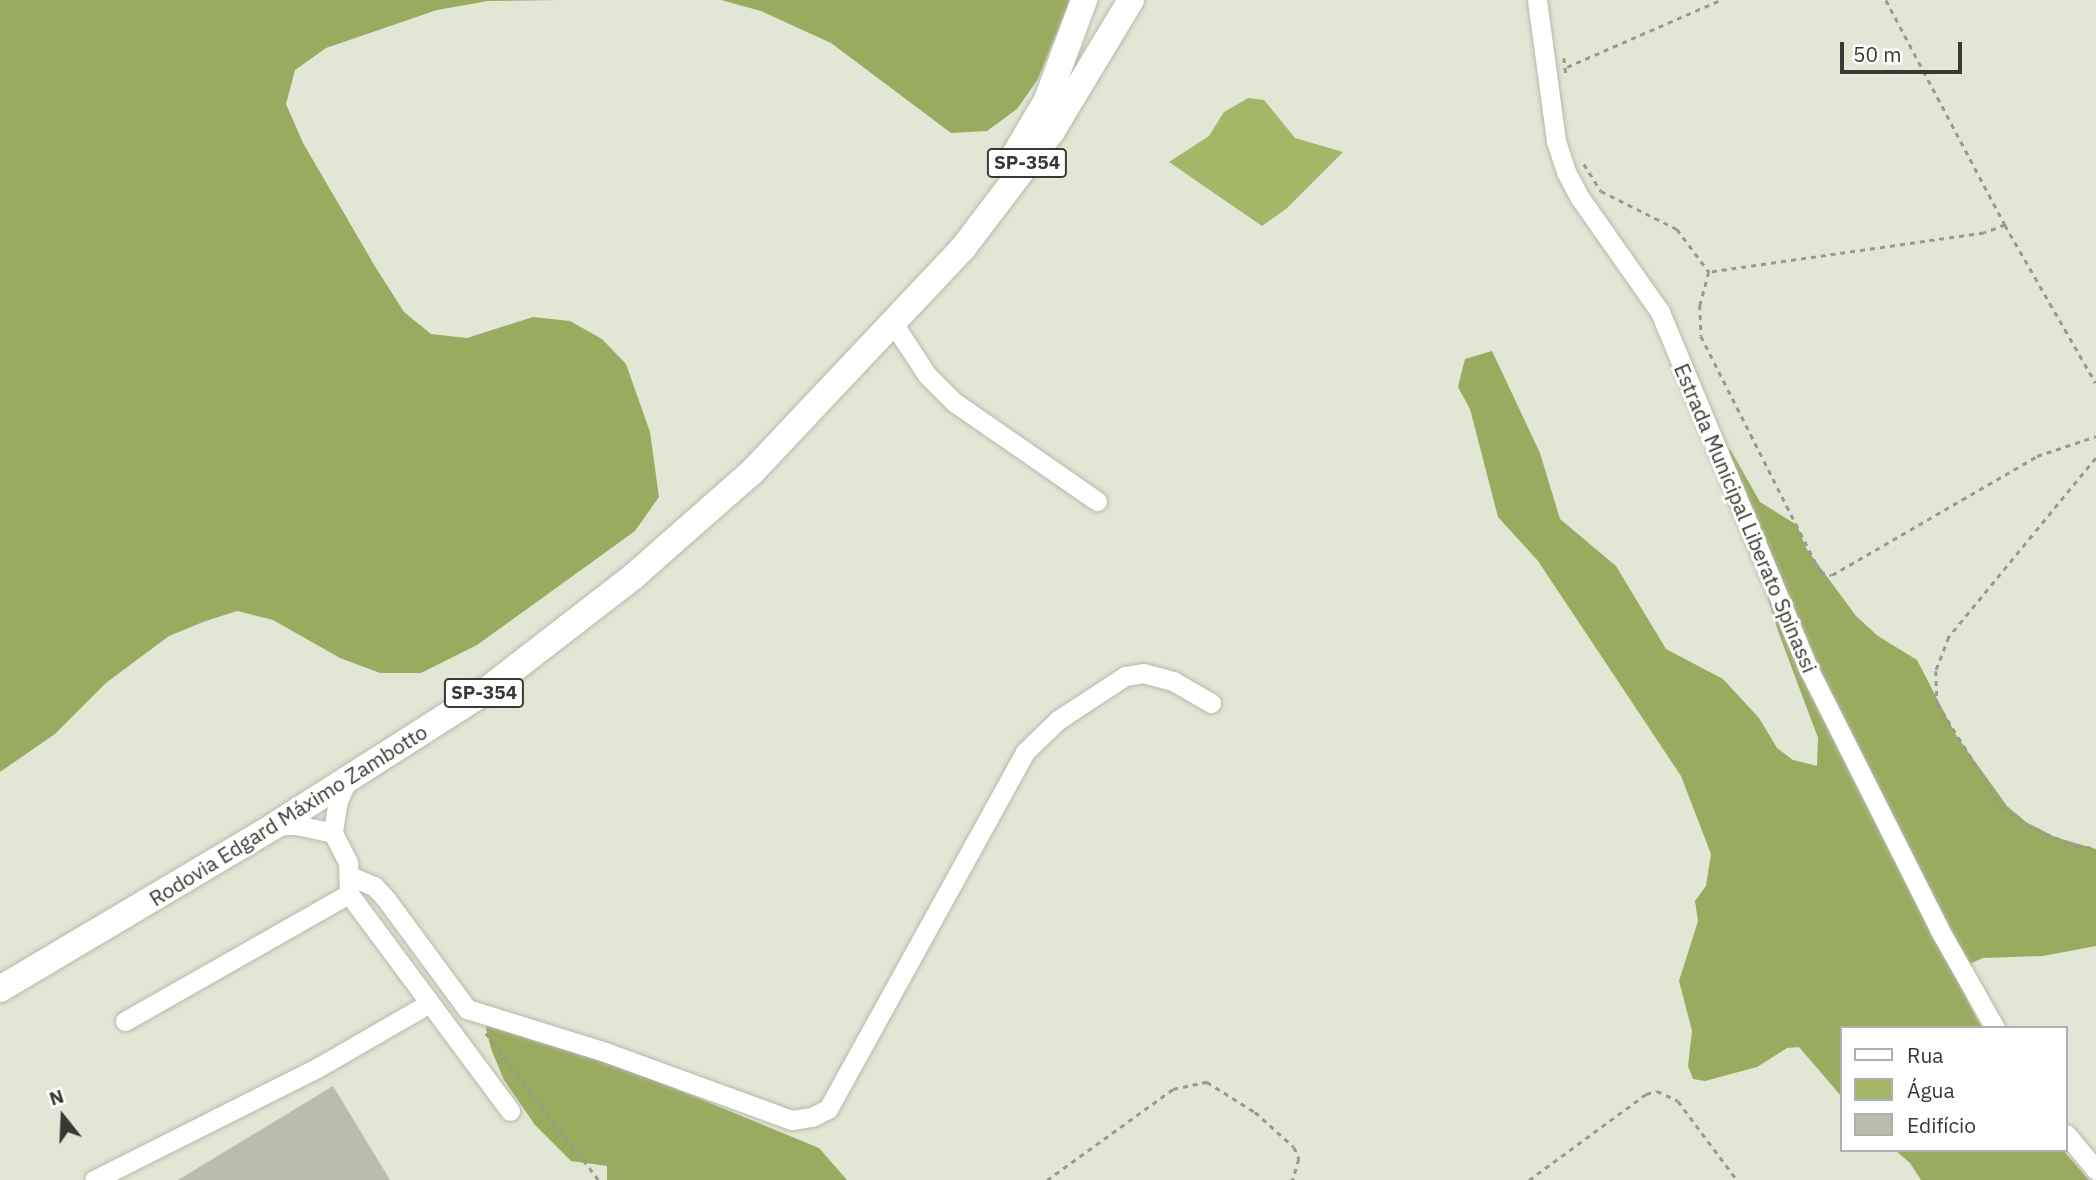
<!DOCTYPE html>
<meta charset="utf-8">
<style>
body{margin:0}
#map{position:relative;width:2096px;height:1180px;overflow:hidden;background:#e2e7d5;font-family:"IBM Plex Sans",sans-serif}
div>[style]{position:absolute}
.forest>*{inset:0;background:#9aaa5f}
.water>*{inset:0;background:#a5b669}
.building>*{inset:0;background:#b9bdac}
.path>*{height:2.5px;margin-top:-1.25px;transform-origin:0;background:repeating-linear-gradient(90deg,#979a8d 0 5px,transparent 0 10px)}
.roads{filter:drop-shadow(0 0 2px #b5baa9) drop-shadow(0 0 2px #b5baa9)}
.minor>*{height:19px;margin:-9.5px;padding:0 9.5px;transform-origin:9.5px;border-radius:9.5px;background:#fff}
.major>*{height:26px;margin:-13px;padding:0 13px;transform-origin:13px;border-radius:13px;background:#fff}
span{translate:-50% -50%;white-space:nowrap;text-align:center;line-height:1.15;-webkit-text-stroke:6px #fff;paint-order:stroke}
.shield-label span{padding:2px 5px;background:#fff;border:2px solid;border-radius:5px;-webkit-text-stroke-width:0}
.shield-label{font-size:19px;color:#383932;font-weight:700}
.street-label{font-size:21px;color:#383932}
.legend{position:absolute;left:1840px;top:1026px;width:228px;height:126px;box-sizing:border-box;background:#fff;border:2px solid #afb0ad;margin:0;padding:9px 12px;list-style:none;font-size:21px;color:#383932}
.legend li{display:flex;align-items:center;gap:14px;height:35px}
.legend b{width:35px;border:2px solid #afb0ad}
.north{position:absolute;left:28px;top:1082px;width:70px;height:70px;-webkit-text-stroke:5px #fff;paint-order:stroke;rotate:342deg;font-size:19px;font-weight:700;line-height:28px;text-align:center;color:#383932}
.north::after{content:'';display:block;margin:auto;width:24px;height:32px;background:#383932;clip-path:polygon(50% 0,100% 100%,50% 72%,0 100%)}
.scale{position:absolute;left:1840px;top:42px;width:122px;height:32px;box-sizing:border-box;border:4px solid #383932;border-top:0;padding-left:9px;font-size:21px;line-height:24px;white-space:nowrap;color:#383932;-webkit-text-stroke:5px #fff;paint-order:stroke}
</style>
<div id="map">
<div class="forest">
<i style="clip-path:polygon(0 0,559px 0,488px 1px,437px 10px,326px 48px,295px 70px,286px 104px,303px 143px,376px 268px,404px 312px,431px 334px,467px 338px,533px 317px,570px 321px,602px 339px,626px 364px,650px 432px,659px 497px,635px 531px,477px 645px,421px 673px,380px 673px,340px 658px,273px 620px,237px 611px,203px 622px,169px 636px,134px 662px,106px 683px,55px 734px,0 772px)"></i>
<i style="clip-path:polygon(721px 0,1070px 0,1038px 79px,1017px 109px,987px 131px,951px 133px,831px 43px,761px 11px)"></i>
<i style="clip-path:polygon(1492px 351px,1540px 453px,1560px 519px,1616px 566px,1666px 649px,1723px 679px,1759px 718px,1777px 748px,1793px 760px,1817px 766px,1818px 738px,1778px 631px,1726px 461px,1730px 449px,1760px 502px,1797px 525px,1806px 548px,1856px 616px,1878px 636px,1917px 660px,1956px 735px,2007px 806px,2026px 822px,2055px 837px,2096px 849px,2096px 946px,2043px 956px,1983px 958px,1969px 964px,1963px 973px,1967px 1000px,1982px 1028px,1842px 1028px,1842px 1097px,1799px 1047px,1787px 1048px,1757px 1067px,1705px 1081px,1693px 1079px,1688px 1066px,1692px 1031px,1679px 981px,1698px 921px,1695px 901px,1706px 886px,1711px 854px,1681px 776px,1538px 561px,1498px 517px,1470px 409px,1458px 387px,1465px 359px)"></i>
<i style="clip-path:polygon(490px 1012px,819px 1148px,847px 1180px,607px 1180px,607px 1166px,571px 1161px,535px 1125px,504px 1080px,491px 1049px,486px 1028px)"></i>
<i style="clip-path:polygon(1895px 1150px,2063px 1150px,2089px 1180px,1921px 1180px,1910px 1163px)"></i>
</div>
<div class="water">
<i style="clip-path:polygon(1248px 98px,1264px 100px,1295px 138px,1343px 152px,1286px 209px,1262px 226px,1169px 162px,1209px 136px,1224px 112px)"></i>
</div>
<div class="building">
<i style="clip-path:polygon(333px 1086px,390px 1180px,178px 1180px)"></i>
</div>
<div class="path">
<i style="left:1886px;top:0;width:255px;rotate:62.1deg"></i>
<i style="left:2005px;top:225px;width:182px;rotate:60.1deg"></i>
<i style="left:1564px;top:58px;width:17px;rotate:83deg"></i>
<i style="left:1567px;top:67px;width:167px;rotate:-23.6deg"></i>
<i style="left:1584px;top:164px;width:32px;rotate:58deg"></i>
<i style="left:1601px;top:191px;width:85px;rotate:26.6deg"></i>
<i style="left:1677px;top:229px;width:54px;rotate:53.3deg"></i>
<i style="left:2005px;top:225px;width:22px;rotate:159deg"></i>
<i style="left:1984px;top:233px;width:278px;rotate:171.9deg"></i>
<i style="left:1709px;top:272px;width:34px;rotate:105deg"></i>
<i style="left:1700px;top:305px;width:31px;rotate:88deg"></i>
<i style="left:1701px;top:336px;width:264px;rotate:63.2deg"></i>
<i style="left:1820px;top:572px;width:12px;rotate:14deg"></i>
<i style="left:1832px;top:575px;width:237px;rotate:-30.1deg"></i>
<i style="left:2037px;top:456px;width:62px;rotate:-18.7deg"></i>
<i style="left:2096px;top:458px;width:232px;rotate:129.4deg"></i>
<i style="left:1949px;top:637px;width:36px;rotate:111deg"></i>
<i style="left:1936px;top:671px;width:32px;rotate:88deg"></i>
<i style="left:1937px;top:703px;width:123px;rotate:58deg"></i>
<i style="left:2002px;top:807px;width:31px;rotate:37deg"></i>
<i style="left:2027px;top:826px;width:53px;rotate:22.2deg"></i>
<i style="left:2076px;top:846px;width:20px;rotate:6deg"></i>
<i style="left:486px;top:1033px;width:185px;rotate:52.5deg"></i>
<i style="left:1047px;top:1180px;width:155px;rotate:-35.8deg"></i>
<i style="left:1173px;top:1089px;width:35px;rotate:-12deg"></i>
<i style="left:1207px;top:1082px;width:57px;rotate:32deg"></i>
<i style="left:1255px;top:1112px;width:52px;rotate:41.9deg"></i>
<i style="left:1294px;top:1147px;width:13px;rotate:67deg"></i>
<i style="left:1299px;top:1159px;width:22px;rotate:106deg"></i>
<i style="left:1529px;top:1180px;width:145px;rotate:-36.3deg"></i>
<i style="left:1646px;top:1094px;width:11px;rotate:-15deg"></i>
<i style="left:1657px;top:1091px;width:23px;rotate:25deg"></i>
<i style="left:1678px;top:1101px;width:99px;rotate:53.2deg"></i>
</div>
<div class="roads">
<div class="minor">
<i style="left:1537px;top:0;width:142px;rotate:82.3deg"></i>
<i style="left:1556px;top:141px;width:33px;rotate:72deg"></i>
<i style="left:1566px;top:172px;width:30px;rotate:62deg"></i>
<i style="left:1580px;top:198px;width:139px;rotate:54.9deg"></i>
<i style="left:1660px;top:312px;width:386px;rotate:67.4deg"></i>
<i style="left:1808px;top:668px;width:292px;rotate:63.3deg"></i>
<i style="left:1939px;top:929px;width:114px;rotate:60.5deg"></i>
<i style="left:893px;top:323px;width:62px;rotate:56.8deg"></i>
<i style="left:927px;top:375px;width:38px;rotate:45deg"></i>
<i style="left:954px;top:402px;width:174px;rotate:34.7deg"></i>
<i style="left:348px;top:779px;width:23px;rotate:115deg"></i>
<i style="left:338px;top:800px;width:33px;rotate:99deg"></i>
<i style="left:333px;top:833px;width:34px;rotate:63deg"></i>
<i style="left:348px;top:863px;width:31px;rotate:88deg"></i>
<i style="left:349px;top:894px;width:270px;rotate:53.4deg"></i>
<i style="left:274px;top:826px;width:22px;rotate:-3deg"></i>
<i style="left:296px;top:825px;width:38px;rotate:12deg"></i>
<i style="left:350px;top:876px;width:26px;rotate:23deg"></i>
<i style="left:374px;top:886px;width:18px;rotate:47deg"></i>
<i style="left:386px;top:899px;width:137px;rotate:53.6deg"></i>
<i style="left:467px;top:1009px;width:145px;rotate:17.3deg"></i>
<i style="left:605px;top:1052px;width:199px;rotate:20deg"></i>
<i style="left:792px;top:1120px;width:20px;rotate:-9deg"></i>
<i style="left:812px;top:1117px;width:18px;rotate:-27deg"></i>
<i style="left:828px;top:1109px;width:408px;rotate:-61.1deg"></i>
<i style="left:1025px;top:752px;width:46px;rotate:-44.1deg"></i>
<i style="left:1058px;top:720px;width:80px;rotate:-33.3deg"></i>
<i style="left:1125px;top:676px;width:18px;rotate:-9deg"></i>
<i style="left:1143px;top:673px;width:31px;rotate:15deg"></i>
<i style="left:1173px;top:681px;width:44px;rotate:30.1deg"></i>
<i style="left:125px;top:1021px;width:257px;rotate:-29.6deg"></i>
<i style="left:2066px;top:1134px;width:47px;rotate:50.2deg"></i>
<i style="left:94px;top:1180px;width:250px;rotate:-26.7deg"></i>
<i style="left:317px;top:1068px;width:128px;rotate:-30deg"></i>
</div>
<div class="major">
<i style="left:1014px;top:156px;width:65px;rotate:-59.5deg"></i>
<i style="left:1047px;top:100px;width:107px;rotate:-69.7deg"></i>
<i style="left:0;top:989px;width:319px;rotate:-30.7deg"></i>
<i style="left:274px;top:826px;width:249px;rotate:-32.5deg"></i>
<i style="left:484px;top:692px;width:190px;rotate:-37.7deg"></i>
<i style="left:634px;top:576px;width:157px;rotate:-41.4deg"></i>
<i style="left:752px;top:472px;width:308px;rotate:-46.7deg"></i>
<i style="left:963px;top:248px;width:147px;rotate:-52.7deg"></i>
<i style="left:1052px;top:131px;width:153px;rotate:-58.9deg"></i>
</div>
</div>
<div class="shield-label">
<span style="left:1027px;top:163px">SP-354</span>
<span style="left:484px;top:693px">SP-354</span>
</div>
<div class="street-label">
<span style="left:1746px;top:518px;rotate:67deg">Estrada Municipal Liberato Spinassi</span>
<span style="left:288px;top:815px;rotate:-32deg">Rodovia Edgard Máximo Zambotto</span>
</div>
<ul class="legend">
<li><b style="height:9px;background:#fff"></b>Rua</li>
<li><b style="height:19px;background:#a5b669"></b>Água</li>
<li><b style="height:19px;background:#b9bdac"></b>Edifício</li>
</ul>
<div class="north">N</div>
<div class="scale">50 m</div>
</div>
